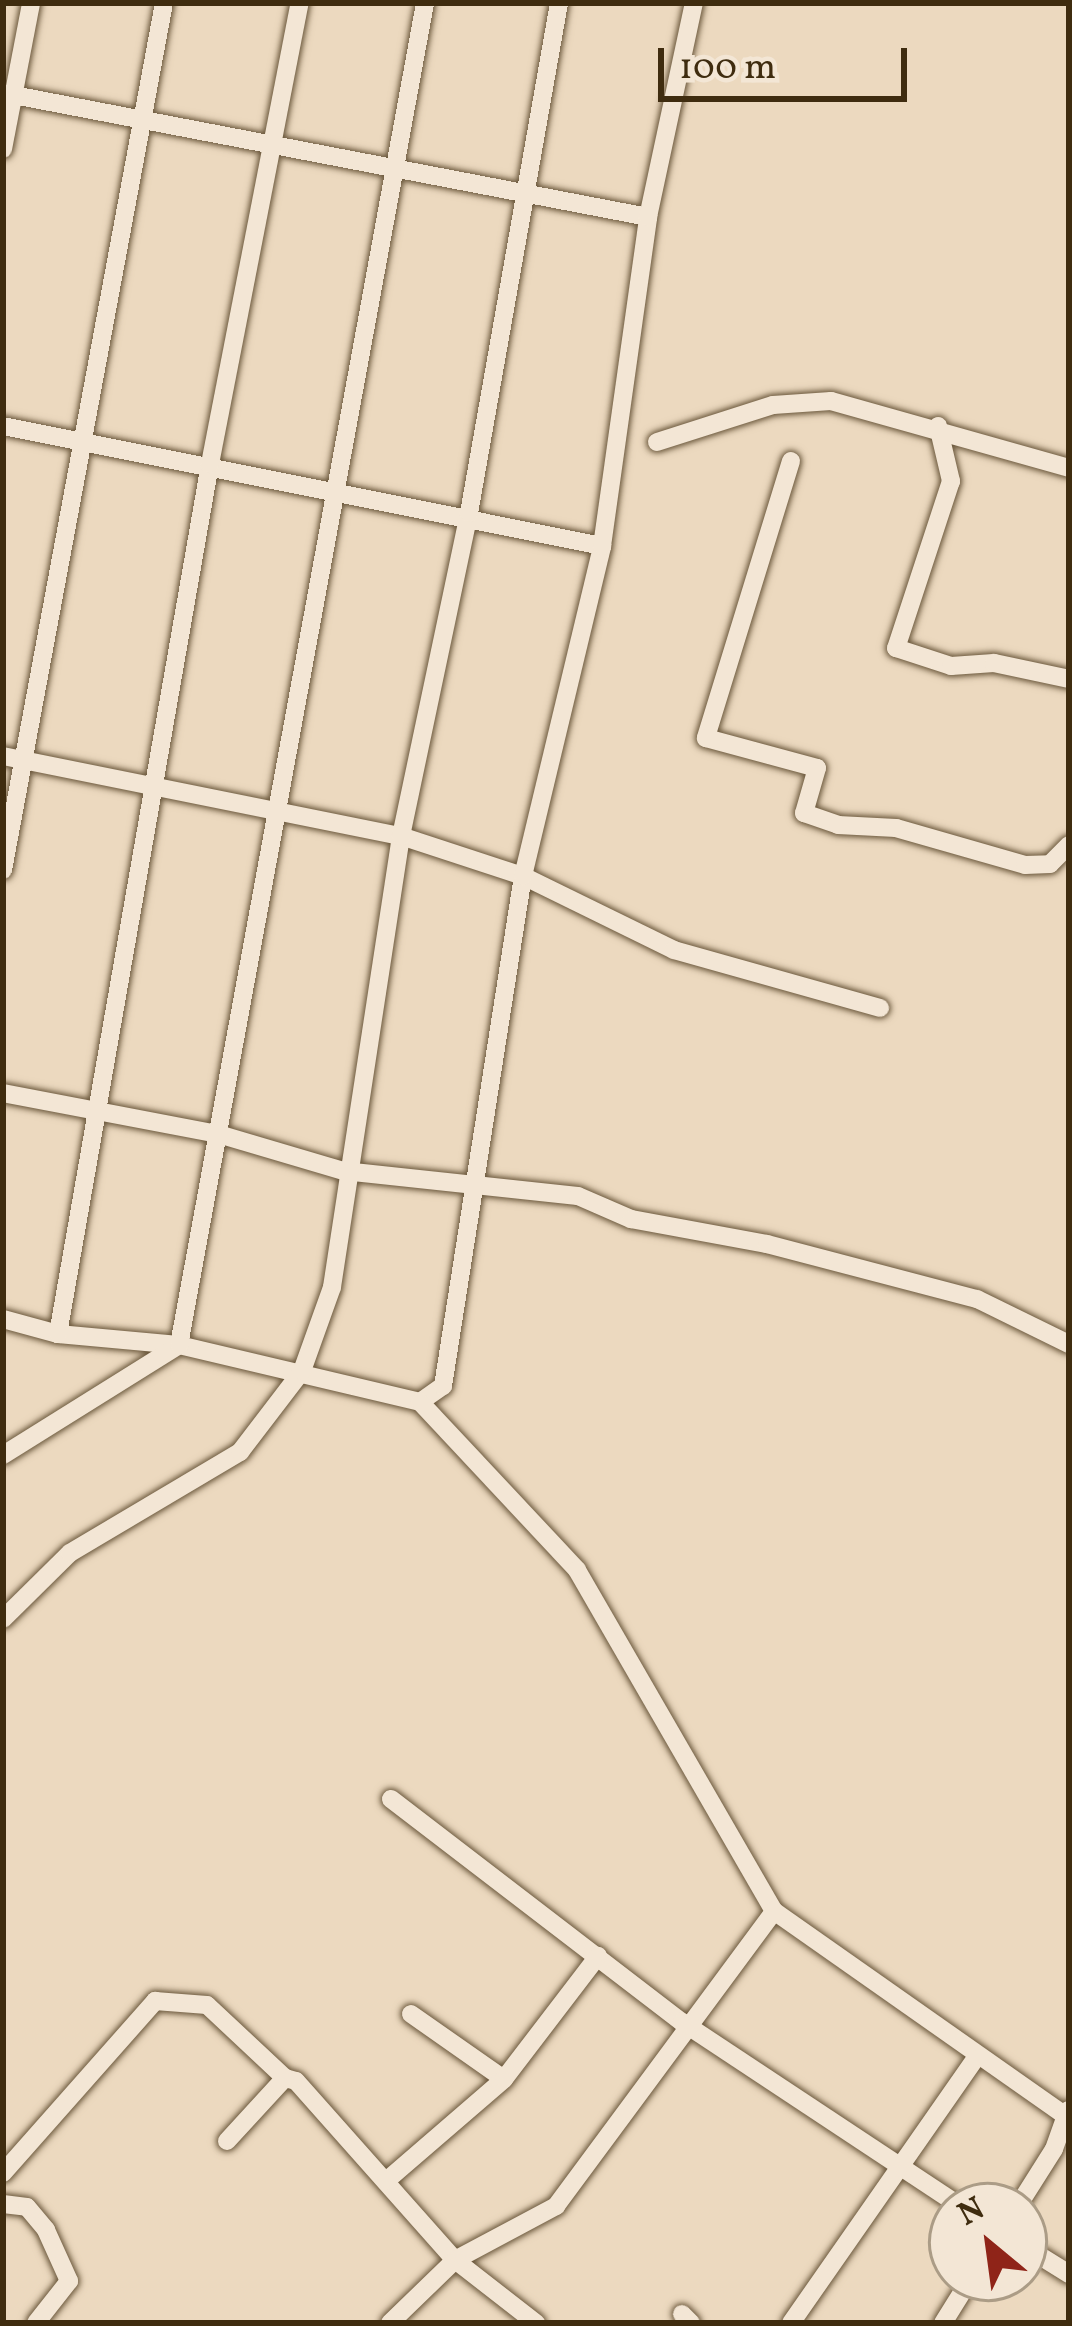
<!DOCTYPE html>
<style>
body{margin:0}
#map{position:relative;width:1072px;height:2326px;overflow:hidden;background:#ecd9bf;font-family:Vollkorn,serif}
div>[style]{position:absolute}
.roads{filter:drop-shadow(0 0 3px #6a573b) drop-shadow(0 0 3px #6a573b)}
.minor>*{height:18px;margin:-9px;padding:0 9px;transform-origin:9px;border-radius:9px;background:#f3e6d5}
span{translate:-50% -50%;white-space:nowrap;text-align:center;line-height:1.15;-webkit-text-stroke:12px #f3e6d5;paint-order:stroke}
.frame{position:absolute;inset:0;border:6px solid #3f2c0f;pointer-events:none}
.north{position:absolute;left:928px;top:2182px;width:120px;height:120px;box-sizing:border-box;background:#f3e6d5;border:3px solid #ab9c86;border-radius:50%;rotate:331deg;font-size:33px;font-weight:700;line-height:48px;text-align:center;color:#3f2c0f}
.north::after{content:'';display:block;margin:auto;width:42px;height:54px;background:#8f2418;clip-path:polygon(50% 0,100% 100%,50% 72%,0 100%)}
.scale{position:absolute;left:658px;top:48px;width:249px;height:54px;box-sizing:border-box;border:6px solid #3f2c0f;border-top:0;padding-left:15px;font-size:36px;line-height:42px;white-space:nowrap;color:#3f2c0f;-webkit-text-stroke:9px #f3e6d5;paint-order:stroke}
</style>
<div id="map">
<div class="roads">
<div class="minor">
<i style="left:3px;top:93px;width:657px;rotate:10.88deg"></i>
<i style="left:3px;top:149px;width:149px;rotate:-79.1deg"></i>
<i style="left:3px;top:426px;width:611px;rotate:11.33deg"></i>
<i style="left:938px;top:426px;width:57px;rotate:76.7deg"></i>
<i style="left:951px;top:481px;width:176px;rotate:108.2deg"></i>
<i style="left:896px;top:648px;width:58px;rotate:18.1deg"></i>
<i style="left:951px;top:666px;width:43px;rotate:-4deg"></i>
<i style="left:994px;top:663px;width:77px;rotate:12deg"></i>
<i style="left:657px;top:442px;width:122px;rotate:-17.7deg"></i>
<i style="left:773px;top:405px;width:58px;rotate:-3.9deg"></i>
<i style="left:831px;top:401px;width:247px;rotate:15.7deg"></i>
<i style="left:791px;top:461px;width:290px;rotate:107.1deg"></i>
<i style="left:706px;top:738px;width:115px;rotate:15.1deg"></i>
<i style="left:817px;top:768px;width:47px;rotate:106.1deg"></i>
<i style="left:804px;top:813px;width:36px;rotate:19deg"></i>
<i style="left:838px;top:825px;width:58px;rotate:3deg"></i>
<i style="left:896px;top:828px;width:134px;rotate:16deg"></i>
<i style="left:1025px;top:865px;width:25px;rotate:-2deg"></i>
<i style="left:1050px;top:864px;width:27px;rotate:-45deg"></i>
<i style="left:3px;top:756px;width:406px;rotate:11.4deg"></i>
<i style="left:401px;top:836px;width:128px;rotate:18.2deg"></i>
<i style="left:523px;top:876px;width:168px;rotate:26.1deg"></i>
<i style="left:674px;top:950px;width:214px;rotate:15.7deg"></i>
<i style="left:3px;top:870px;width:882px;rotate:-79.48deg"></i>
<i style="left:3px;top:1093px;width:219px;rotate:10.8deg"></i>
<i style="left:218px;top:1134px;width:131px;rotate:16.4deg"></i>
<i style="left:344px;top:1171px;width:235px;rotate:6.1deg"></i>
<i style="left:578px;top:1196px;width:58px;rotate:23.5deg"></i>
<i style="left:631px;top:1219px;width:138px;rotate:10.4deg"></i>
<i style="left:767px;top:1244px;width:217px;rotate:14.7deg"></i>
<i style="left:977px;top:1299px;width:102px;rotate:26.1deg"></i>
<i style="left:3px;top:1319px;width:57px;rotate:15.3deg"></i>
<i style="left:58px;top:1334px;width:121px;rotate:5.2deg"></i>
<i style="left:179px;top:1345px;width:248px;rotate:13.3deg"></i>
<i style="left:420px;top:1402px;width:28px;rotate:-35deg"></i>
<i style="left:443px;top:1386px;width:516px;rotate:-81.09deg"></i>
<i style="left:523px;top:876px;width:339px;rotate:-76.5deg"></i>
<i style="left:602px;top:546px;width:332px;rotate:-82deg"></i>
<i style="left:648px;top:217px;width:219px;rotate:-77.9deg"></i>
<i style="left:58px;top:1334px;width:883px;rotate:-80.09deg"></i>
<i style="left:210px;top:464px;width:470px;rotate:-79deg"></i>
<i style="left:420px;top:1402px;width:230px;rotate:46.9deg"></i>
<i style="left:577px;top:1570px;width:394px;rotate:60deg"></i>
<i style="left:774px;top:1911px;width:360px;rotate:35.1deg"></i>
<i style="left:3px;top:1455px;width:208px;rotate:-32deg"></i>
<i style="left:179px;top:1345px;width:1364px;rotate:-79.61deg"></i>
<i style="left:3px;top:1619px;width:94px;rotate:-44.6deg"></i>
<i style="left:70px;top:1553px;width:198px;rotate:-30.7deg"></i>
<i style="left:240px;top:1452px;width:102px;rotate:-52.6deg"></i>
<i style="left:302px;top:1371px;width:89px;rotate:-70.3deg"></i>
<i style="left:332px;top:1287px;width:456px;rotate:-81.3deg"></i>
<i style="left:401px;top:836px;width:330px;rotate:-78.1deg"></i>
<i style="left:469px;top:513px;width:518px;rotate:-79.99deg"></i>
<i style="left:391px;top:1799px;width:367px;rotate:37.5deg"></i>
<i style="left:682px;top:2022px;width:333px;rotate:33.5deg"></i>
<i style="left:411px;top:2014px;width:113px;rotate:35deg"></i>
<i style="left:227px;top:2141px;width:86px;rotate:-47.4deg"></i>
<i style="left:285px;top:2078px;width:11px;rotate:15deg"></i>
<i style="left:296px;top:2081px;width:239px;rotate:48.4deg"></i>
<i style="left:455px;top:2260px;width:103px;rotate:37.9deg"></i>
<i style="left:3px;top:2173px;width:230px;rotate:-48.5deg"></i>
<i style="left:155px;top:2001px;width:52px;rotate:4.4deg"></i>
<i style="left:207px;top:2005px;width:107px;rotate:43.1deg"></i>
<i style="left:386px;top:2181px;width:156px;rotate:-40.8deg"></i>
<i style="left:504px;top:2079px;width:155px;rotate:-52.6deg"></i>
<i style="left:3px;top:2204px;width:24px;rotate:7deg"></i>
<i style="left:27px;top:2207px;width:30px;rotate:50deg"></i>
<i style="left:46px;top:2230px;width:56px;rotate:65.7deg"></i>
<i style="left:69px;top:2281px;width:53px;rotate:128.2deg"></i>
<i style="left:1018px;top:2206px;width:67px;rotate:-57.7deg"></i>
<i style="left:1054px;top:2149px;width:41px;rotate:-70.3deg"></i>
<i style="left:1024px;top:2246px;width:53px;rotate:31.9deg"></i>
<i style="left:682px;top:2314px;width:13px;rotate:45deg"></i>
<i style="left:390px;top:2323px;width:91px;rotate:-44.1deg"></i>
<i style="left:455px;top:2260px;width:115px;rotate:-28.1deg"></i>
<i style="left:556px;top:2206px;width:367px;rotate:-53.5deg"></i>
<i style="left:791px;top:2323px;width:322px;rotate:-55.1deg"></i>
<i style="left:943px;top:2323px;width:53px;rotate:-58.1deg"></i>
</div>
</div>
<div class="frame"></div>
<div class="north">N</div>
<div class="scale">100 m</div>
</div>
